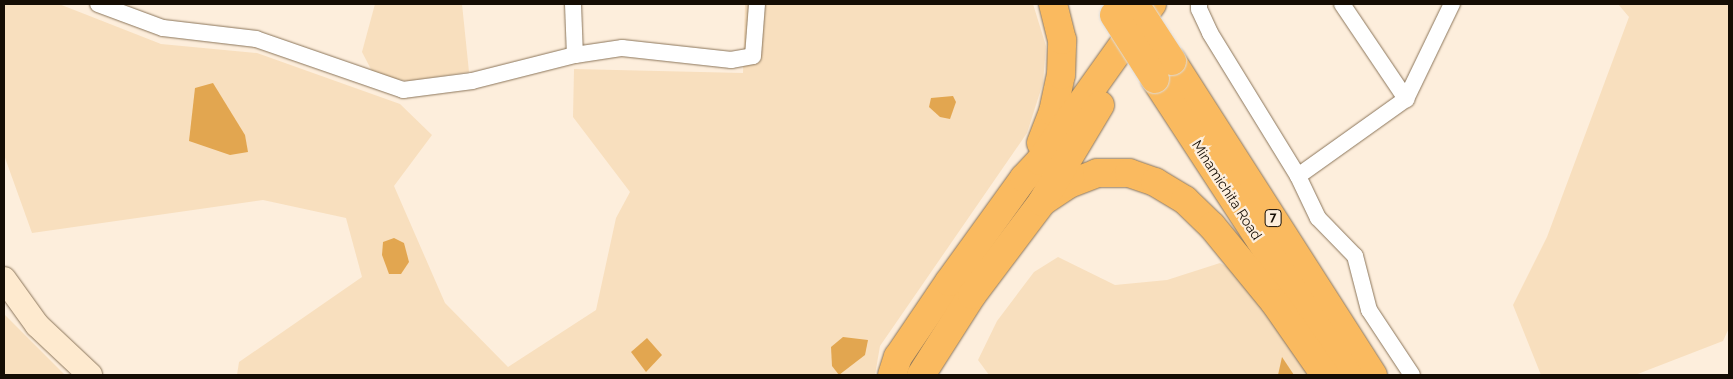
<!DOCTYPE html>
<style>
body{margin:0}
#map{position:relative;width:1733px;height:379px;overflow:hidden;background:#fdeedc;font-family:Raleway,sans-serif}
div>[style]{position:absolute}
.green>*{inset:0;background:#f8dfbe}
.water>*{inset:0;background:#e2a650}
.roads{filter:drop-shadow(0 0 1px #8b755a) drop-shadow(0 0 1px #8b755a)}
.minor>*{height:16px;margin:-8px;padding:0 8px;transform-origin:8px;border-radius:8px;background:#fff}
.secondary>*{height:24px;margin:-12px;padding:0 12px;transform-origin:12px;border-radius:12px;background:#feeacf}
.motorway>*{height:28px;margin:-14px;padding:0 14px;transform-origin:14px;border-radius:14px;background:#faba5f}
.bridges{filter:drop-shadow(0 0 1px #dedddc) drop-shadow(0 0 1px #dedddc)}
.motorway-bridge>*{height:28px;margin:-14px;padding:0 14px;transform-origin:14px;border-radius:14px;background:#faba5f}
span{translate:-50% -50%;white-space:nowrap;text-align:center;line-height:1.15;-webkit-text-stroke:4.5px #fdeedc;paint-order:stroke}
.shield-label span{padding:1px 4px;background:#fdeedc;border:1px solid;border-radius:4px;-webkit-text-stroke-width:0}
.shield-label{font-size:12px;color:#150d04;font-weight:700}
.street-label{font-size:14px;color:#150d04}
.frame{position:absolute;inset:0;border:5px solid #150d04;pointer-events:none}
</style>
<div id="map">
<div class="green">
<i style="clip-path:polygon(4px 4px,59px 4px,161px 44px,257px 53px,400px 104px,432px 135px,394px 186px,445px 303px,508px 367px,596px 310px,616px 218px,630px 192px,573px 117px,574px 69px,743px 73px,745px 4px,1033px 4px,1046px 46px,1043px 83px,1027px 133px,880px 346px,875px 375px,237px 375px,239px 362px,362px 277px,346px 218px,263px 200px,32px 233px,4px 155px)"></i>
<i style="clip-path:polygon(375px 4px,462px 4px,469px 72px,408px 81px,374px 75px,362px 52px)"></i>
<i style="clip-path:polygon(1618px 4px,1729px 4px,1729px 328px,1723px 341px,1635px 375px,1541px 375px,1513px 305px,1547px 237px,1629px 17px)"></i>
<i style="clip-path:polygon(1058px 257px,1115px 285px,1167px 280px,1220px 263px,1245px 277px,1308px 375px,989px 375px,978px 360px,997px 321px,1034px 272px)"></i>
<i style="clip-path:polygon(4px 314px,65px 375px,4px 375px)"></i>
</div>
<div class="water">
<i style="clip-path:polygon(213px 83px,245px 135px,248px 152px,230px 155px,189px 141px,195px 88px)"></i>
<i style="clip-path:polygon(953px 96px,956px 102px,950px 119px,940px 117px,929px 107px,931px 98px)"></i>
<i style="clip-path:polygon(394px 238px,404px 243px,409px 262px,401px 274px,389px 274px,382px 255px,383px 242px)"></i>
<i style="clip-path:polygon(843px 337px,868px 340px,865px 355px,839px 375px,832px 366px,831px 347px)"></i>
<i style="clip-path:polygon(647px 338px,662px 355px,646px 372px,631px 352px)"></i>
<i style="clip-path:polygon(1282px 357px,1294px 375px,1278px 375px)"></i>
</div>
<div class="roads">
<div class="minor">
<i style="left:98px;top:4px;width:69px;rotate:20.3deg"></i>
<i style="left:163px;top:28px;width:94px;rotate:6.7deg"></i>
<i style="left:256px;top:39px;width:156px;rotate:19.1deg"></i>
<i style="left:403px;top:90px;width:70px;rotate:-7.4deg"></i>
<i style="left:472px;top:81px;width:106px;rotate:-14.2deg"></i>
<i style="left:575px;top:55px;width:48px;rotate:-8.5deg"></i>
<i style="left:622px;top:48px;width:110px;rotate:6.3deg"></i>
<i style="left:731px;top:60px;width:22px;rotate:-10deg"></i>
<i style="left:753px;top:56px;width:52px;rotate:-85.6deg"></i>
<i style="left:573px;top:4px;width:51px;rotate:87.8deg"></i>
<i style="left:1199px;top:4px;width:5px;rotate:90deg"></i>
<i style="left:1199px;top:9px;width:26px;rotate:65deg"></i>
<i style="left:1210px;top:33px;width:168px;rotate:58.4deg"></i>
<i style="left:1342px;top:4px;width:115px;rotate:56deg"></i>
<i style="left:1412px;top:375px;width:78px;rotate:-123.5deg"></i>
<i style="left:1369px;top:310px;width:56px;rotate:-104.5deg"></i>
<i style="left:1355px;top:256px;width:53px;rotate:-134.2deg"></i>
<i style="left:1318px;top:218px;width:47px;rotate:-115.5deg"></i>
<i style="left:1298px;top:176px;width:133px;rotate:-35.5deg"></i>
<i style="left:1406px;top:99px;width:106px;rotate:-64.2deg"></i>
</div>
<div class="secondary">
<i style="left:4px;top:279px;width:57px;rotate:54.3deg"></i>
<i style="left:37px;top:325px;width:73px;rotate:43.3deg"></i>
</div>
<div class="motorway">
<i style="left:1172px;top:61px;width:373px;rotate:57.4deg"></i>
<i style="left:1155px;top:79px;width:353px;rotate:56.9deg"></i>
<i style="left:1041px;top:143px;width:33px;rotate:-69deg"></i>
<i style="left:1053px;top:112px;width:38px;rotate:-78deg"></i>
<i style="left:1061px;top:75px;width:35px;rotate:-88deg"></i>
<i style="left:1062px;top:40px;width:37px;rotate:-104deg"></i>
<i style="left:1045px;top:200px;width:29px;rotate:-34deg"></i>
<i style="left:1069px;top:184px;width:30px;rotate:-21deg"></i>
<i style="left:1097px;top:173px;width:32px"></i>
<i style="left:1129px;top:173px;width:28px;rotate:19deg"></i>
<i style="left:1155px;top:182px;width:35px;rotate:31deg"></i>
<i style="left:1185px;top:200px;width:37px;rotate:44deg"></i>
<i style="left:1212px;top:226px;width:99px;rotate:50.7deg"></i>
<i style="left:1275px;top:303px;width:88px;rotate:55.2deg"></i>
<i style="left:892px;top:375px;width:19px;rotate:-72deg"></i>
<i style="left:898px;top:357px;width:91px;rotate:-55.8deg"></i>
<i style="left:949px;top:282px;width:128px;rotate:-54.2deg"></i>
<i style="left:1024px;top:178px;width:23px;rotate:-47deg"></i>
<i style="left:1040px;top:161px;width:193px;rotate:-54.5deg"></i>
<i style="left:921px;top:375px;width:95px;rotate:-57.5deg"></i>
<i style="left:972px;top:295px;width:116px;rotate:-53deg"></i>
<i style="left:1042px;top:202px;width:113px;rotate:-59.1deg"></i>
</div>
</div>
<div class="bridges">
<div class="motorway-bridge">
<i style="left:1135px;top:4px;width:68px;rotate:57deg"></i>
<i style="left:1114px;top:15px;width:76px;rotate:57.4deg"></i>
</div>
</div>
<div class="shield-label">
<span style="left:1273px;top:218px">7</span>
</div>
<div class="street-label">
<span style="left:1227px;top:190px;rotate:57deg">Minamichita Road</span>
</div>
<div class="frame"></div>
</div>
